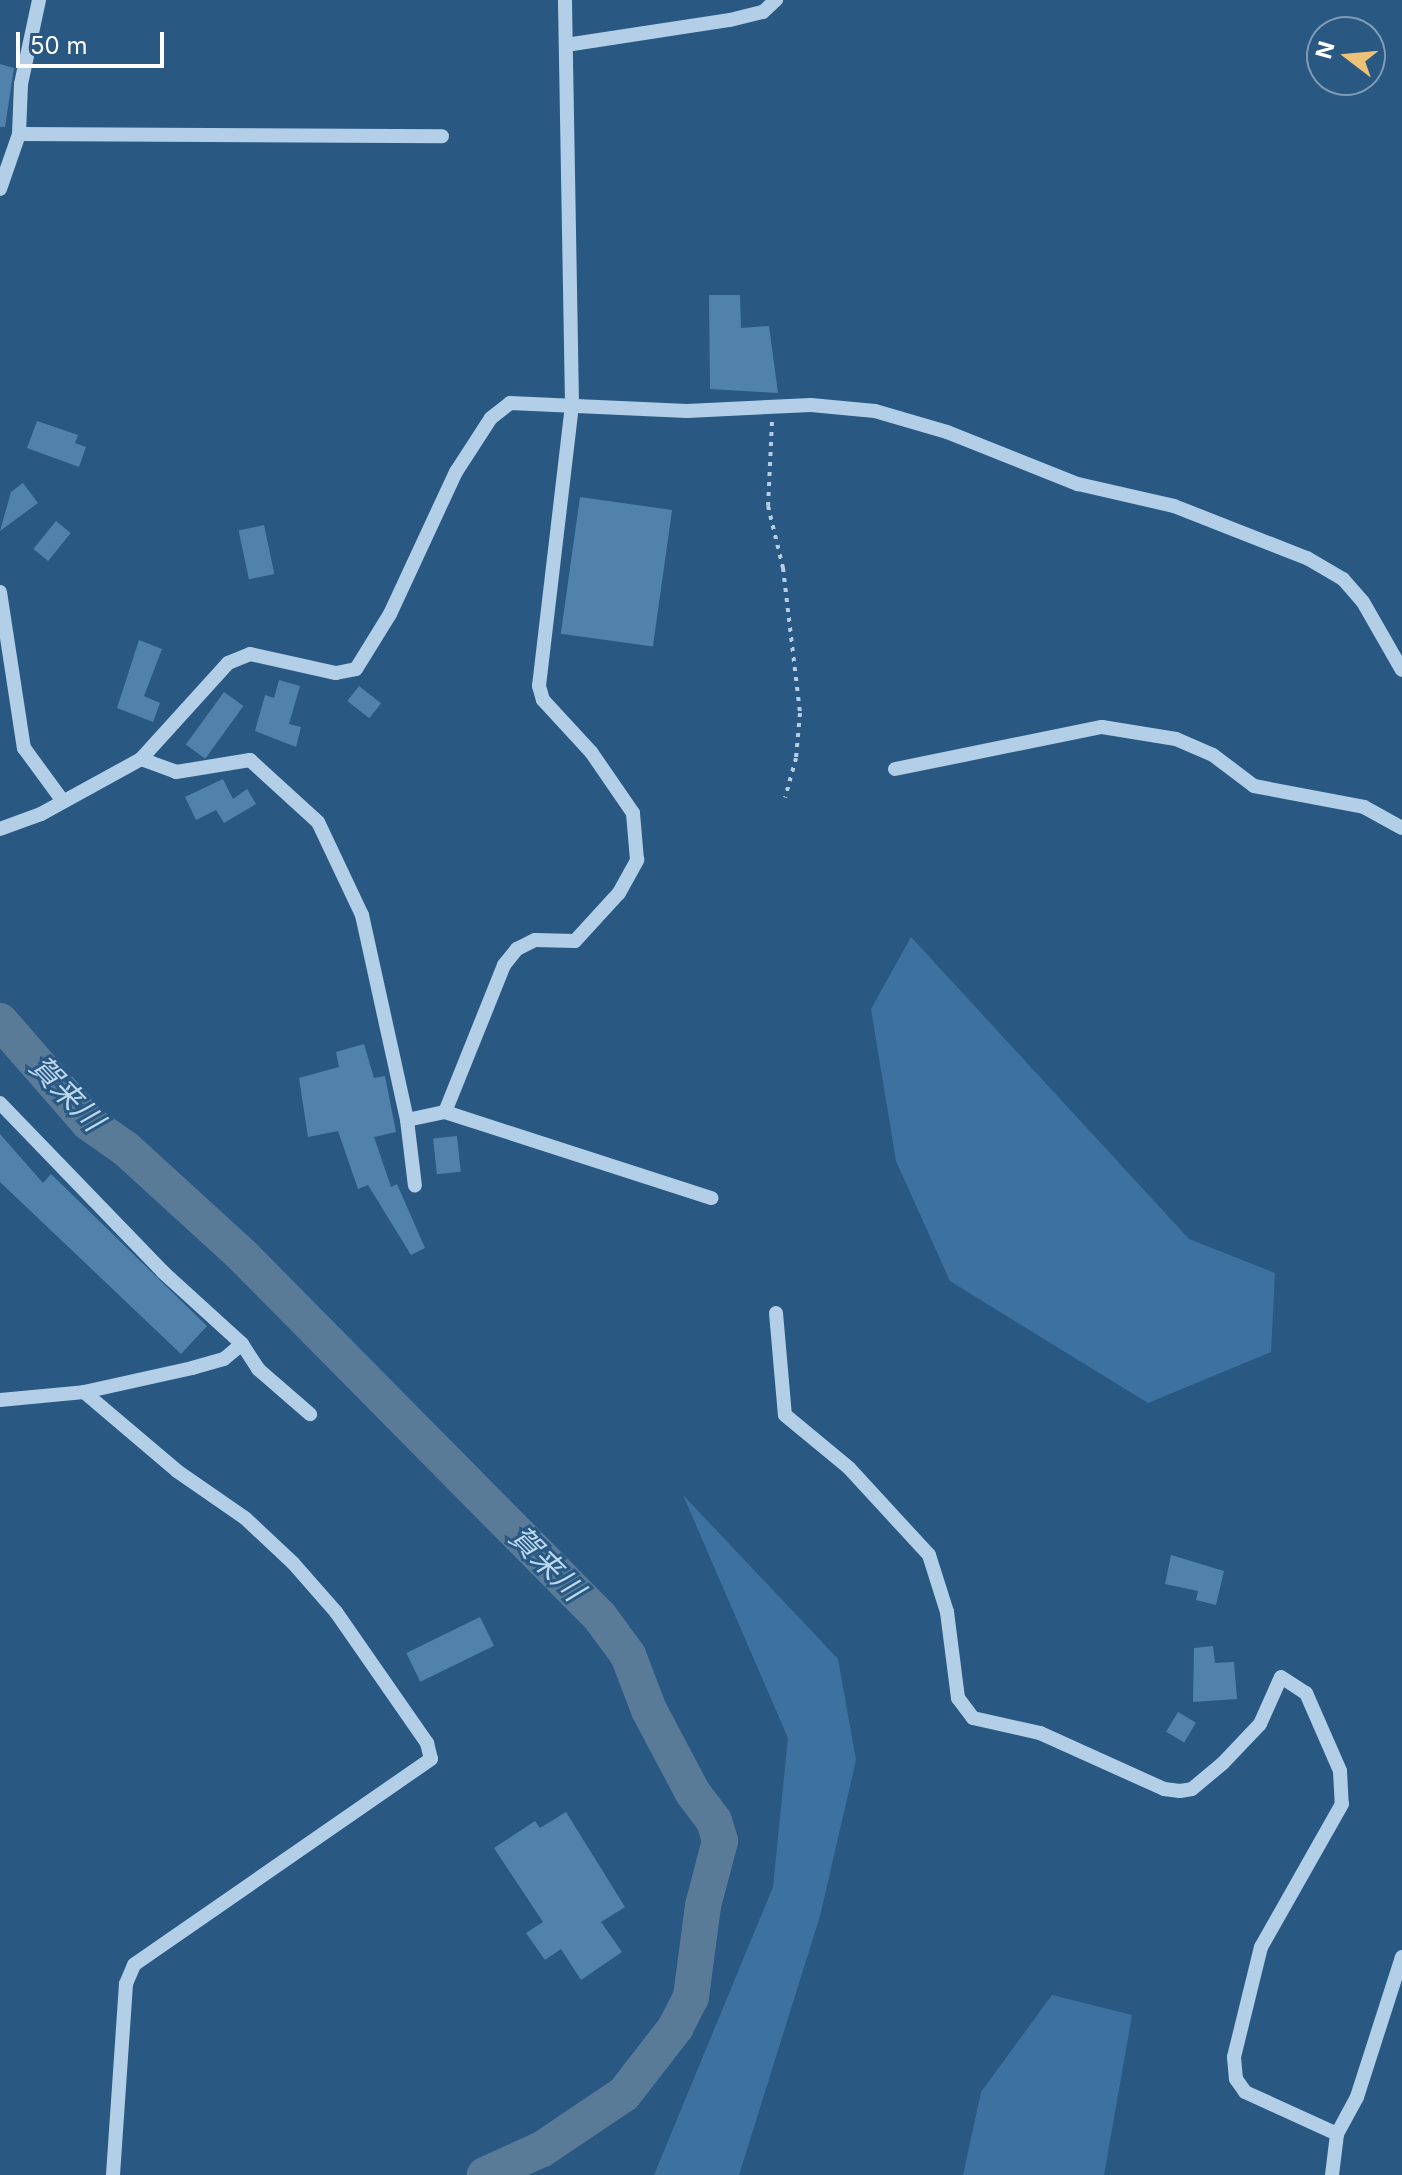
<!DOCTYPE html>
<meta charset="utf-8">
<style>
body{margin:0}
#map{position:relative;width:1402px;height:2175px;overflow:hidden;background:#295983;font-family:Inter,"Noto Sans JP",sans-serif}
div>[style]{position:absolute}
.green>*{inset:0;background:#3d72a0}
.river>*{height:36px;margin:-18px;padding:0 18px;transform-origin:18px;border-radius:18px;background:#5a7b98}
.building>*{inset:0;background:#5182ab;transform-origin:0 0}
.path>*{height:4px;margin-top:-2px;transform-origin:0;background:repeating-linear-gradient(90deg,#b2cfe7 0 4px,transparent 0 10px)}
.minor>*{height:14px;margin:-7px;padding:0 7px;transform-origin:7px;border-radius:7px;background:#b2cfe7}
span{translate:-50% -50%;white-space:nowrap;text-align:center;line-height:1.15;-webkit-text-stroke:6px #295983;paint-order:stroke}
.water-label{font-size:30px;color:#bed8ee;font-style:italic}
.north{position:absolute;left:1306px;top:16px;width:80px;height:80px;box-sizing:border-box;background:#295983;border:2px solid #7f9bb5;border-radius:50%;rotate:286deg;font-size:22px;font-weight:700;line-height:32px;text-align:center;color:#fff}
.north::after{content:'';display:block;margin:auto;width:28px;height:36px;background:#eec179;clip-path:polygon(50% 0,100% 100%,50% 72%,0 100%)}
.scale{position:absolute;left:16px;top:32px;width:148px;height:36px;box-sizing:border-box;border:4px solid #fff;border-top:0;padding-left:10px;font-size:24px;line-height:28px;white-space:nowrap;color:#fff;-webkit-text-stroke:6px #295983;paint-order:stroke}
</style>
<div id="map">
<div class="green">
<i style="clip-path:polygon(911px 937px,1189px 1239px,1275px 1273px,1271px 1352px,1148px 1403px,950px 1281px,896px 1161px,871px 1009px)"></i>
<i style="clip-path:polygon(683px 1495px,838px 1659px,856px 1760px,820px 1916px,739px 2175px,654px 2175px,773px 1887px,788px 1738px)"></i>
<i style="clip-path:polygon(1052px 1995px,1132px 2015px,1104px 2175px,963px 2175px,981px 2092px)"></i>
</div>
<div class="river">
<i style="left:0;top:1021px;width:135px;rotate:48.9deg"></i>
<i style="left:89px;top:1123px;width:45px;rotate:35.1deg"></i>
<i style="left:126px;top:1149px;width:159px;rotate:42.4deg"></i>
<i style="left:243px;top:1256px;width:508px;rotate:45.32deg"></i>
<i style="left:600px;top:1617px;width:47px;rotate:53.6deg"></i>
<i style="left:628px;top:1655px;width:59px;rotate:69.1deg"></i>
<i style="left:649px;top:1710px;width:94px;rotate:62.1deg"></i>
<i style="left:693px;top:1793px;width:35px;rotate:53deg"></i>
<i style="left:714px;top:1821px;width:21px;rotate:73deg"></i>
<i style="left:720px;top:1841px;width:67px;rotate:104.7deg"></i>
<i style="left:703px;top:1906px;width:92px;rotate:97.5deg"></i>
<i style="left:691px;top:1997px;width:34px;rotate:117deg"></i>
<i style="left:676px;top:2027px;width:85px;rotate:127.8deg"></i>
<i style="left:624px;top:2094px;width:99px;rotate:146.1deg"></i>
<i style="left:542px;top:2149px;width:63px;rotate:155.5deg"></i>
</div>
<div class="building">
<i style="clip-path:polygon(0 64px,14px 68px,5px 127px,0 127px)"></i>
<i style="clip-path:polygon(709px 295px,740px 295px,741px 328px,769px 326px,778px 393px,710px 389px)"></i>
<i style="clip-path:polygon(37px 421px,78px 435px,75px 443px,86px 447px,79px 467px,27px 448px)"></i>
<i style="clip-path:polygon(23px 483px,38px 503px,0 531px,11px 492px)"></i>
<i style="left:580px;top:497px;width:93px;height:138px;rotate:8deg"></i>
<i style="left:56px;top:521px;width:19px;height:36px;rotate:39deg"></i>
<i style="left:264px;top:525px;width:50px;height:26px;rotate:78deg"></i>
<i style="clip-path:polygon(139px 640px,162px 649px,144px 696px,160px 703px,153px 722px,117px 708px)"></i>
<i style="clip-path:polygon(279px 680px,300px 686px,289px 724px,301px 727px,296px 747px,255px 731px,265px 695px,274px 698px)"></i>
<i style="left:359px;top:686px;width:28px;height:19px;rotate:38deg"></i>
<i style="left:224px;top:692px;width:24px;height:65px;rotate:36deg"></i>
<i style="clip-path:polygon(223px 779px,233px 799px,247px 789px,256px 804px,224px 823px,216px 810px,196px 820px,185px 797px)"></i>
<i style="clip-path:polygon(364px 1044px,374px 1078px,385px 1076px,396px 1132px,374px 1137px,391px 1187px,397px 1184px,425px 1248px,411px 1255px,368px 1185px,358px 1189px,338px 1131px,308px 1137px,299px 1078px,339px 1067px,336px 1052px)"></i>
<i style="clip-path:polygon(0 1134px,43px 1183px,51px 1174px,207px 1326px,181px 1354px,0 1182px)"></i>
<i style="left:457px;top:1136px;width:36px;height:24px;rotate:84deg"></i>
<i style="clip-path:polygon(1171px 1555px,1224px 1571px,1216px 1605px,1196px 1600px,1198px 1591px,1165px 1584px)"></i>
<i style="left:480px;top:1617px;width:32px;height:82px;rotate:64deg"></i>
<i style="clip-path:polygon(1213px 1646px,1215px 1663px,1234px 1662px,1237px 1699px,1193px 1702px,1194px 1648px)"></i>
<i style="left:1178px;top:1712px;width:21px;height:23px;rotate:31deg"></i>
<i style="clip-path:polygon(566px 1812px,625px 1907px,601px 1922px,622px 1952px,581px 1980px,561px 1949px,545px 1960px,526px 1933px,543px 1922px,494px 1848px,535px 1821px,540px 1828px)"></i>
</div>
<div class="path">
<i style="left:772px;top:422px;width:84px;rotate:92.7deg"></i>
<i style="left:768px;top:506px;width:64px;rotate:76.4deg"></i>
<i style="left:783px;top:568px;width:146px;rotate:83.3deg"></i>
<i style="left:800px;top:713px;width:45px;rotate:95.1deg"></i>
<i style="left:796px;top:758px;width:41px;rotate:105.4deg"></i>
</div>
<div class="minor">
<i style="left:566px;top:45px;width:166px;rotate:-8.7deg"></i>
<i style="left:730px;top:20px;width:34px;rotate:-14deg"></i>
<i style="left:763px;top:12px;width:18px;rotate:-43deg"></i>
<i style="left:19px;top:134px;width:423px;rotate:0.3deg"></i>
<i style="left:0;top:189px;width:58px;rotate:-70.9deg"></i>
<i style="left:19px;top:134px;width:50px;rotate:-87.7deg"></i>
<i style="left:21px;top:84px;width:86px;rotate:-77.9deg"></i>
<i style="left:0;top:592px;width:158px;rotate:81.3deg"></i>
<i style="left:24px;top:748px;width:64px;rotate:53.8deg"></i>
<i style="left:141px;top:759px;width:37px;rotate:20deg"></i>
<i style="left:176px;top:772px;width:75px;rotate:-9.2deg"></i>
<i style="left:250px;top:760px;width:92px;rotate:42.4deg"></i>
<i style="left:318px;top:822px;width:103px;rotate:64.7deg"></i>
<i style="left:362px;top:915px;width:210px;rotate:77.6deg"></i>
<i style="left:407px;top:1120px;width:66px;rotate:83.1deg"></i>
<i style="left:895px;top:769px;width:211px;rotate:-11.5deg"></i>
<i style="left:1102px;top:727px;width:75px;rotate:9.2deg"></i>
<i style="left:1176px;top:739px;width:40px;rotate:23.4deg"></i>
<i style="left:1213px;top:755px;width:51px;rotate:37.1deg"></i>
<i style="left:1254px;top:786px;width:112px;rotate:10.8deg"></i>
<i style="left:1364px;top:807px;width:43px;rotate:28.9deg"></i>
<i style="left:0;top:829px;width:44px;rotate:-20.1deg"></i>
<i style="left:41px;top:814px;width:114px;rotate:-28.8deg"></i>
<i style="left:141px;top:759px;width:130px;rotate:-47.8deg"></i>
<i style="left:228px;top:663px;width:24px;rotate:-22deg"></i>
<i style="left:250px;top:654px;width:88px;rotate:12.5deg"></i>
<i style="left:336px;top:673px;width:20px;rotate:-11deg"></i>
<i style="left:356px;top:669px;width:65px;rotate:-58.3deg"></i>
<i style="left:390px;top:614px;width:157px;rotate:-65.1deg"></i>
<i style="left:456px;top:472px;width:64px;rotate:-57.1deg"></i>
<i style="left:491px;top:418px;width:24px;rotate:-38deg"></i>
<i style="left:510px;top:403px;width:177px;rotate:2.6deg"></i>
<i style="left:687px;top:411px;width:124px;rotate:-2.8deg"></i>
<i style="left:811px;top:405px;width:64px;rotate:5.4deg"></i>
<i style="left:875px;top:411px;width:75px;rotate:16.3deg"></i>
<i style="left:947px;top:432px;width:141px;rotate:21.7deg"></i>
<i style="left:1078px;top:484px;width:98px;rotate:12.9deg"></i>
<i style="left:1174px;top:506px;width:143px;rotate:21.4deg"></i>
<i style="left:1307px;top:558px;width:42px;rotate:30.3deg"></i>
<i style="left:1343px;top:579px;width:30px;rotate:49deg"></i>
<i style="left:1363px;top:602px;width:78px;rotate:60.2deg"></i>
<i style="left:0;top:1103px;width:235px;rotate:46deg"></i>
<i style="left:163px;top:1272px;width:107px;rotate:42.3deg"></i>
<i style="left:242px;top:1344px;width:30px;rotate:57deg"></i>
<i style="left:258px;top:1369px;width:69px;rotate:40.9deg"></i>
<i style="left:445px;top:1112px;width:158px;rotate:-68.1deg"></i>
<i style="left:504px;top:965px;width:21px;rotate:-51deg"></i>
<i style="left:517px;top:949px;width:20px;rotate:-27deg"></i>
<i style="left:535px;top:940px;width:40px;rotate:1.4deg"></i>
<i style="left:575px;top:941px;width:65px;rotate:-47.5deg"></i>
<i style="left:619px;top:893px;width:38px;rotate:-61deg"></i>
<i style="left:637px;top:860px;width:47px;rotate:-94.9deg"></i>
<i style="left:633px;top:813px;width:74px;rotate:-124.5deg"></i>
<i style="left:591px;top:752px;width:71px;rotate:-132.7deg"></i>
<i style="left:543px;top:700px;width:15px;rotate:-106deg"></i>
<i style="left:539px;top:686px;width:285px;rotate:-83.3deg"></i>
<i style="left:572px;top:403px;width:403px;rotate:-91deg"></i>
<i style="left:407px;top:1120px;width:39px;rotate:-12deg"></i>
<i style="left:445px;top:1112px;width:280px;rotate:17.9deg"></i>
<i style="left:776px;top:1313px;width:102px;rotate:85deg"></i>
<i style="left:785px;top:1415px;width:83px;rotate:39.6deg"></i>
<i style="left:849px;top:1468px;width:118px;rotate:47.4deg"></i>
<i style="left:929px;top:1555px;width:60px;rotate:72.5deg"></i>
<i style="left:947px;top:1612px;width:87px;rotate:82.7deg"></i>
<i style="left:958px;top:1698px;width:25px;rotate:53deg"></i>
<i style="left:973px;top:1718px;width:69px;rotate:12.6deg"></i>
<i style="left:1040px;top:1733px;width:136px;rotate:24.3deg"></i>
<i style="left:1164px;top:1789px;width:16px;rotate:7deg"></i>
<i style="left:1180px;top:1791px;width:12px;rotate:-9deg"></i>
<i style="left:1192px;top:1789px;width:40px;rotate:-40deg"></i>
<i style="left:1223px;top:1763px;width:54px;rotate:-46.5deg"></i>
<i style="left:1260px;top:1724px;width:51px;rotate:-65.9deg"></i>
<i style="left:1281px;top:1677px;width:30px;rotate:33deg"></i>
<i style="left:1306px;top:1693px;width:85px;rotate:66.4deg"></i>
<i style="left:1340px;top:1771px;width:33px;rotate:87deg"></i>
<i style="left:1342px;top:1804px;width:164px;rotate:119.5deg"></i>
<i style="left:1261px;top:1947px;width:113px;rotate:103.8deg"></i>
<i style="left:1234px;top:2057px;width:22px;rotate:85deg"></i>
<i style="left:1236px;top:2079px;width:16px;rotate:55deg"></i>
<i style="left:1245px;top:2092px;width:101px;rotate:24.5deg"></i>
<i style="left:84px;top:1392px;width:122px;rotate:40.3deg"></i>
<i style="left:177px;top:1471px;width:83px;rotate:34.7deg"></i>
<i style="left:245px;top:1518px;width:66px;rotate:43.2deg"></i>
<i style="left:293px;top:1563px;width:65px;rotate:48.7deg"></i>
<i style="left:336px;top:1612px;width:160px;rotate:55.2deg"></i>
<i style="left:427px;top:1743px;width:16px;rotate:76deg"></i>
<i style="left:431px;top:1759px;width:361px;rotate:145.3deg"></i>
<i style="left:134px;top:1965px;width:21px;rotate:113deg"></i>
<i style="left:126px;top:1984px;width:191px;rotate:93.9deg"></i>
<i style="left:0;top:1400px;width:84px;rotate:-5.4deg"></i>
<i style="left:84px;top:1392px;width:111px;rotate:-12.5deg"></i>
<i style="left:192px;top:1368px;width:33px;rotate:-16deg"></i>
<i style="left:224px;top:1359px;width:23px;rotate:-40deg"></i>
<i style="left:1332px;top:2175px;width:41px;rotate:-83deg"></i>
<i style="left:1337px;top:2134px;width:42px;rotate:-61.6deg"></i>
<i style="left:1357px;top:2097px;width:147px;rotate:-72.2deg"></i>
</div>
<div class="water-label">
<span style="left:67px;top:1093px;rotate:46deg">賀来川</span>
<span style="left:547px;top:1563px;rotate:45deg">賀来川</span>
</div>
<div class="north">N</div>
<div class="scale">50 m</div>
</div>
